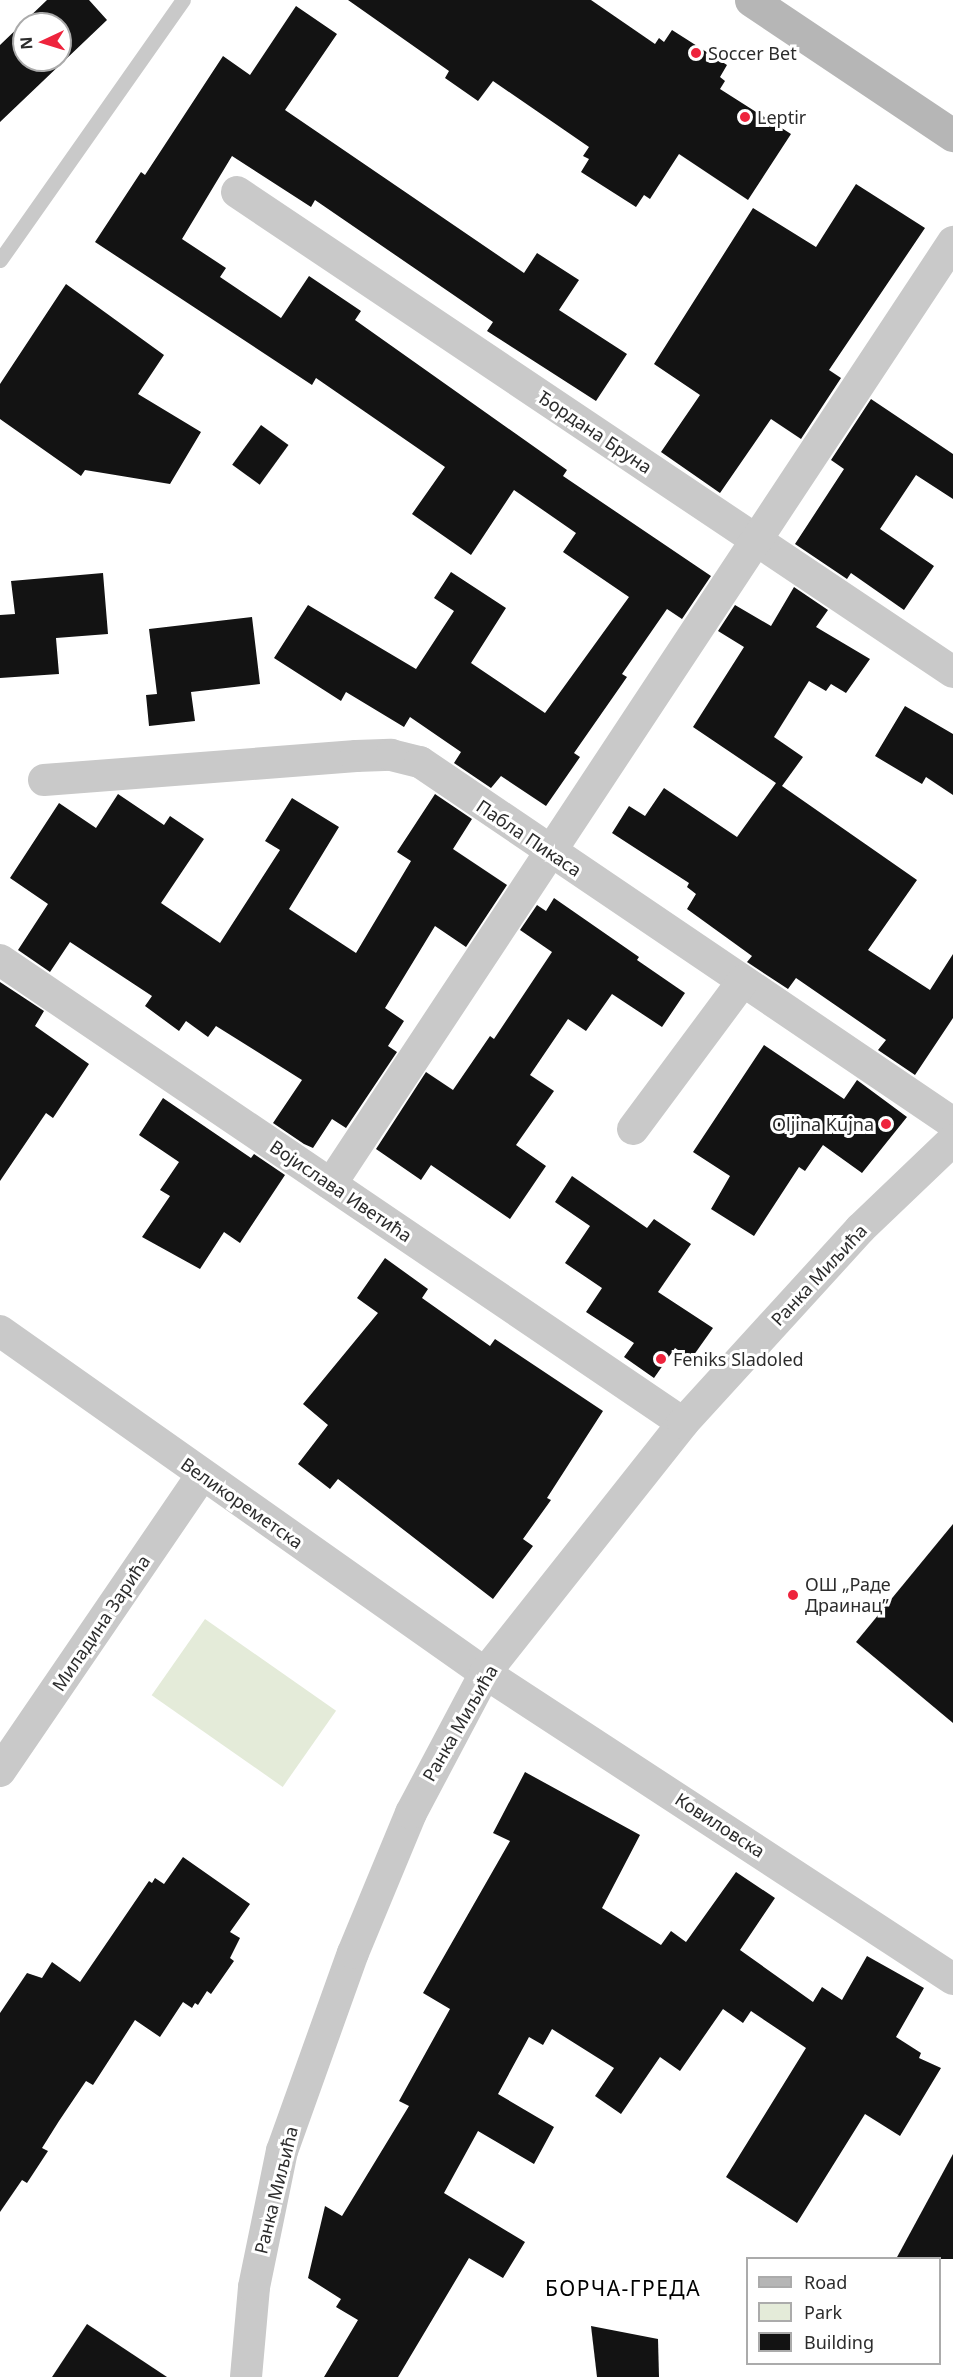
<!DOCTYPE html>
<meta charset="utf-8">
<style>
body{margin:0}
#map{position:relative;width:953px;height:2377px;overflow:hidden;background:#fff;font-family:"Noto Sans",sans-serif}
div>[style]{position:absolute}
.green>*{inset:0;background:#e4ebd9;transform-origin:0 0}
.building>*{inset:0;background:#131313;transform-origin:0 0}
.lane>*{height:15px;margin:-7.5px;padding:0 7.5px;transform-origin:7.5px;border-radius:7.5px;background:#c9c9c9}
.street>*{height:32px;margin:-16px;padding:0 16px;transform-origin:16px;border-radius:16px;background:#c9c9c9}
.secondary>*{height:33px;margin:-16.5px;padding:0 16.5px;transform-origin:16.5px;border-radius:16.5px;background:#b6b6b6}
.dots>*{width:16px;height:16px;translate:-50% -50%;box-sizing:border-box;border:3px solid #fff;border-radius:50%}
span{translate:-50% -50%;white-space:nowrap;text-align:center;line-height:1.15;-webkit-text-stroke:6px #fff;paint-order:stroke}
.poi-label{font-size:18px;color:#2c2c2c}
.left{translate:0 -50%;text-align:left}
.right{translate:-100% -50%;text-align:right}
.street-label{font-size:18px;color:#2c2c2c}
.quarter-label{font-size:21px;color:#000;letter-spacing:1.5px}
.legend{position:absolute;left:746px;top:2257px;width:195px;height:108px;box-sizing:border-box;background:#fff;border:2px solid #ababab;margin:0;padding:8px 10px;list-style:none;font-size:18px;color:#2c2c2c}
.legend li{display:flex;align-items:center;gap:12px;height:30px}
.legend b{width:30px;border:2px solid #ababab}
.north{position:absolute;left:12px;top:12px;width:60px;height:60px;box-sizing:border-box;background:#fff;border:2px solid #ababab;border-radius:50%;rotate:266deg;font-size:16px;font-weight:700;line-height:24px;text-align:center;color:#2c2c2c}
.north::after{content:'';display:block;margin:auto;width:21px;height:27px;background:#ee243d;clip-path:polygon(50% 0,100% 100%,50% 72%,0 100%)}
</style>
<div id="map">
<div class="green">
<i style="left:205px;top:1619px;width:160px;height:93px;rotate:35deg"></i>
</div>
<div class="building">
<i style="clip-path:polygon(evenodd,47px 0,89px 0,107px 20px,0 122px,0 45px,47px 0,24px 24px,60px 24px,60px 60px,24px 60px,24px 24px)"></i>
<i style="clip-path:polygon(348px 0,591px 0,655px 44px,659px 38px,664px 42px,672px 30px,727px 65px,720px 77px,725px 81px,720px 89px,791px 134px,748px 200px,679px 154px,650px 199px,644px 195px,636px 207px,581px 172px,589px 159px,583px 156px,589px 147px,493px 81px,478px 101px,445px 78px,449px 71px)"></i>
<i style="clip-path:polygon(296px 6px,337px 34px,285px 110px,524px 273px,537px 253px,579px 280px,559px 310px,627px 354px,596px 401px,487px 331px,493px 322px,315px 200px,311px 207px,232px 156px,182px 239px,226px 268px,220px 277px,281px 318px,309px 276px,361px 311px,355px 320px,567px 470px,563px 476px,711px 576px,682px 619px,667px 609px,622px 674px,627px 677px,574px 753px,580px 757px,546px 806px,501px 776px,491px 788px,454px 763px,461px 752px,410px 717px,404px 727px,346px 692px,341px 701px,274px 658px,308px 605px,416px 669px,454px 611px,434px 598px,451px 572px,506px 608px,471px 663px,545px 713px,629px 597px,563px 552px,576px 533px,514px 490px,471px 555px,412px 514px,445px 467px,316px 378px,312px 385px,95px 242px,141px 172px,145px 175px,223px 56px,250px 75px)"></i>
<i style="clip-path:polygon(856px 184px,925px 228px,829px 370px,841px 378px,801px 439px,771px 419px,720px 493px,661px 452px,700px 395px,654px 364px,753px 208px,816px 247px)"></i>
<i style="clip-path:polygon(66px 284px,164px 355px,138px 394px,201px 432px,170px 484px,85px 470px,81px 476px,0 419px,0 384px)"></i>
<i style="clip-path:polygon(871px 399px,953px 454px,953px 499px,916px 475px,880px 529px,934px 566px,904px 610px,851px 573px,847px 579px,795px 544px,844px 469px,831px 460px)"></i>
<i style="left:261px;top:425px;width:34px;height:49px;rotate:36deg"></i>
<i style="clip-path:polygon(103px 573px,108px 634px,56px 638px,59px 674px,0 678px,0 615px,15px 614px,11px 581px)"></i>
<i style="clip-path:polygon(794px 587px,828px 610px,816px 627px,870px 659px,846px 693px,831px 684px,826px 691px,809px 681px,774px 737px,803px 757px,782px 786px,917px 880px,868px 950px,930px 990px,953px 954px,953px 1018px,915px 1075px,878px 1050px,886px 1040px,796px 978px,788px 989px,747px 962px,752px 956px,687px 909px,696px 894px,687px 887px,689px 883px,612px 833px,629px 806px,645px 816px,664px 788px,737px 837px,776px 783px,693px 727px,744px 647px,718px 631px,735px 605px,771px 626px)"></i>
<i style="clip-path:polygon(252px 617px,260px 684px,191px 692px,195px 721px,149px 726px,146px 695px,157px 694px,149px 629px)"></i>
<i style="clip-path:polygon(905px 706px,953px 734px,953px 795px,926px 777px,922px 784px,875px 756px)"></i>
<i style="clip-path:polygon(118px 794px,164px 825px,170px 816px,204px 839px,161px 903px,220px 943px,280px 850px,265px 841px,292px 798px,339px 827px,289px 909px,356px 953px,411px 861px,397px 852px,435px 794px,472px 819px,453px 849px,507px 885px,466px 947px,435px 926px,385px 1008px,404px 1021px,388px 1046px,397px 1052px,346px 1128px,332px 1119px,313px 1148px,304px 1144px,273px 1123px,302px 1080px,216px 1026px,208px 1037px,186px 1021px,179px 1031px,145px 1006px,152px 996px,70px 942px,50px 972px,18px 950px,48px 904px,10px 878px,59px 803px,96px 828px)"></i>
<i style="clip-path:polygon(554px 898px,639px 957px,637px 960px,685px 993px,662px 1027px,612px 994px,586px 1031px,568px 1019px,530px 1075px,554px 1091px,516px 1145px,546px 1166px,510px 1219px,431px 1165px,421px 1180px,376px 1149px,426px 1072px,453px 1090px,490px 1036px,494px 1039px,552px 952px,520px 930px,537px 905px,546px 911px)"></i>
<i style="clip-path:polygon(0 982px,44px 1011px,35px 1026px,89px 1064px,53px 1118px,46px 1113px,0 1181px)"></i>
<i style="clip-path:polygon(764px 1045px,844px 1099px,857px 1080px,907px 1117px,862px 1173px,823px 1145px,805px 1171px,799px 1167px,754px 1236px,711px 1209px,730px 1176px,693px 1152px)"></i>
<i style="clip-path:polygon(163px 1098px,251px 1158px,254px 1154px,285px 1175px,240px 1243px,224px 1232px,200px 1269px,142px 1237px,170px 1196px,160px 1190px,179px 1162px,139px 1135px)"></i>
<i style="clip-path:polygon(572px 1176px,647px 1228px,654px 1219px,691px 1244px,658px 1292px,713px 1328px,691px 1359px,675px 1348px,654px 1378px,624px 1357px,634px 1343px,586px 1312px,602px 1288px,565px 1263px,590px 1226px,555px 1202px)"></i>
<i style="clip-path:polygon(385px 1258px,428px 1289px,422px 1298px,490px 1346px,495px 1339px,603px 1411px,547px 1498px,551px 1500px,523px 1539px,533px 1546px,493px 1599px,338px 1479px,330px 1489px,298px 1464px,328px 1425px,303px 1404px,378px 1313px,357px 1298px)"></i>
<i style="clip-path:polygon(953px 1524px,953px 1723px,856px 1642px)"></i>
<i style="clip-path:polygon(525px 1772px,640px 1835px,602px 1908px,661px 1945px,671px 1931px,686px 1942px,736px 1872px,775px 1898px,740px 1950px,813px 2002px,822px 1987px,842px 2000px,867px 1956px,924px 1988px,896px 2037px,921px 2053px,919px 2058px,941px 2068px,900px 2136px,865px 2114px,797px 2223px,726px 2177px,806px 2048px,751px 2011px,743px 2023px,723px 2009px,680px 2071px,660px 2057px,621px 2114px,595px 2096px,614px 2068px,552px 2029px,543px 2045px,529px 2037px,498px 2094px,554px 2127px,534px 2164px,478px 2131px,444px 2193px,525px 2242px,503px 2278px,469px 2258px,398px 2377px,324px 2377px,358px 2320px,336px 2307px,341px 2299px,308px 2278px,325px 2206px,342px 2216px,409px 2106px,399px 2101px,450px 2009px,423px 1993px,510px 1841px,493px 1833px)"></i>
<i style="clip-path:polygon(183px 1857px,250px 1904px,230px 1932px,240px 1938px,230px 1958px,234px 1961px,211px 1994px,207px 1991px,198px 2005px,195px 2003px,192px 2008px,183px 2002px,160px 2037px,135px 2020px,93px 2085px,86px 2081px,59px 2121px,42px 2148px,48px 2151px,27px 2183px,22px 2180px,0 2212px,0 2013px,27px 1973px,42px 1978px,52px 1962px,80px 1982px,149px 1881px,152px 1883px,155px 1878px,164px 1884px)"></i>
<i style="clip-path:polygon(953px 2154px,953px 2259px,896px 2259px)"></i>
<i style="clip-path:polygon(87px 2324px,167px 2377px,52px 2377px)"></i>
<i style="clip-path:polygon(591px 2326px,658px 2339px,659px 2377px,597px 2377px)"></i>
</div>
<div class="lane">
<i style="left:0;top:260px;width:318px;rotate:-54.9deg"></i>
</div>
<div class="street">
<i style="left:237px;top:192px;width:862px;rotate:33.84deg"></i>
<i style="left:44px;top:780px;width:313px;rotate:-4.4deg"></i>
<i style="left:356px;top:756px;width:35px;rotate:-2deg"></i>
<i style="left:391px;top:755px;width:30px;rotate:14deg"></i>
<i style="left:420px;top:762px;width:644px;rotate:34.11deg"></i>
<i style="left:0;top:960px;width:825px;rotate:34.13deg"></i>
<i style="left:633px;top:1129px;width:184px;rotate:-53.4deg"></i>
<i style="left:331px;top:1184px;width:1129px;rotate:-56.56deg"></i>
<i style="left:0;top:1331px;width:593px;rotate:35.19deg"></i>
<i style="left:485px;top:1673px;width:559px;rotate:33.18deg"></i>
<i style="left:0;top:1771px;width:358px;rotate:-55.7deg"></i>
<i style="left:246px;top:2377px;width:90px;rotate:-84.9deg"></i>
<i style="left:254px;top:2287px;width:139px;rotate:-78.4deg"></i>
<i style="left:282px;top:2151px;width:210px;rotate:-70.3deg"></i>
<i style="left:353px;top:1953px;width:152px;rotate:-67.5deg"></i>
<i style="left:411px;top:1813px;width:158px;rotate:-62.1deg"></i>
<i style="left:485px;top:1673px;width:319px;rotate:-51.6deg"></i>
<i style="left:683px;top:1423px;width:263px;rotate:-47.6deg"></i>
<i style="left:860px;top:1229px;width:129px;rotate:-43.7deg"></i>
</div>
<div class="secondary">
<i style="left:751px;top:0;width:243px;rotate:33.8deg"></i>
</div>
<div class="dots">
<i style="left:696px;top:53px;background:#ee243d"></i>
<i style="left:745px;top:117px;background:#ee243d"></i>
<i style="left:886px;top:1124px;background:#ee243d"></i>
<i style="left:661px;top:1359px;background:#ee243d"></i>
<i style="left:793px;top:1595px;background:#ee243d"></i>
</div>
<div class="poi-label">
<span class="left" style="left:708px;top:53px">Soccer Bet</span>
<span class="left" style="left:757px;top:117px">Leptir</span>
<span class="right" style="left:874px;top:1124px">Oljina Kujna</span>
<span class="left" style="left:673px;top:1359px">Feniks Sladoled</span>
<span class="left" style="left:805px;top:1595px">ОШ „Раде<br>Драинац”</span>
</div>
<div class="street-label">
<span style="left:595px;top:432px;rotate:34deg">Ђордана Бруна</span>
<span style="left:529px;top:838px;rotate:34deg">Пабла Пикаса</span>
<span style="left:341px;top:1191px;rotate:34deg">Војислава Иветића</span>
<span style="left:819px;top:1275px;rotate:-47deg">Ранка Миљића</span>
<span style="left:242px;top:1503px;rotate:35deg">Великореметска</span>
<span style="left:101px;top:1623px;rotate:-56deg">Миладина Зарића</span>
<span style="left:460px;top:1723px;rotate:-60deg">Ранка Миљића</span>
<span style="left:720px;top:1825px;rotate:33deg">Ковиловска</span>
<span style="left:276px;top:2190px;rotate:-76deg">Ранка Миљића</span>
</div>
<div class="quarter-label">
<span style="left:623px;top:2288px">БОРЧА-ГРЕДА</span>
</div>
<ul class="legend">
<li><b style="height:8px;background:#b6b6b6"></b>Road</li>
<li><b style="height:16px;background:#e4ebd9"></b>Park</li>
<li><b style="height:16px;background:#131313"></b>Building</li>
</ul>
<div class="north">N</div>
</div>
